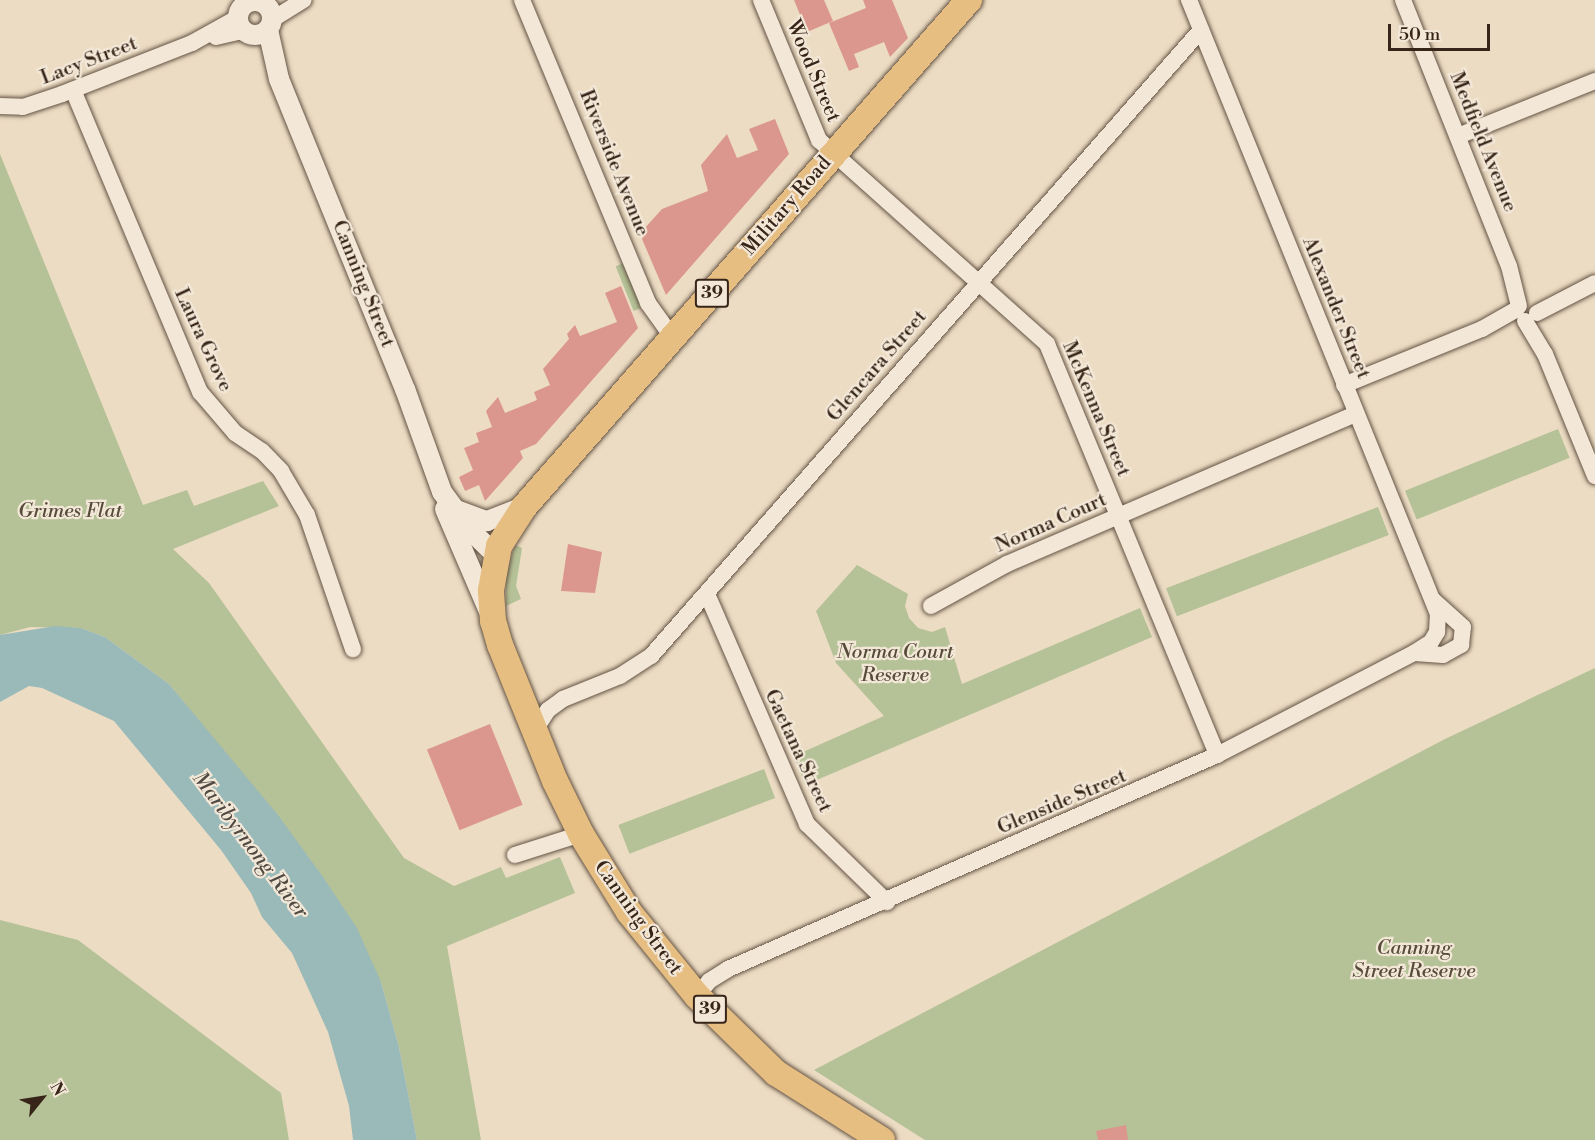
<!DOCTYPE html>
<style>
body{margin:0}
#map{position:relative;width:1595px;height:1140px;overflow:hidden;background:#ecdcc3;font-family:"Libre Bodoni",serif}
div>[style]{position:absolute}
.green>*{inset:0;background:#b5c196;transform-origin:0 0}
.water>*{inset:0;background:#9ababa}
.building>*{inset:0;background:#db978d;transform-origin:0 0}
.roads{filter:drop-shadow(0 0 2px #645344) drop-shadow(0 0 2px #645344)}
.minor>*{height:16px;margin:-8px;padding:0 8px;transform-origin:8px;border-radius:8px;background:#f3e8d8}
.tertiary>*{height:20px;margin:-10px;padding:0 10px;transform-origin:10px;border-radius:10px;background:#f3e8d8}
.tertiary>.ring{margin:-10px;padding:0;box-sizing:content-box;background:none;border:20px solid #f3e8d8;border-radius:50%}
.primary>*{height:26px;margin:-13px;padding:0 13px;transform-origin:13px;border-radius:13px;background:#e6be82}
span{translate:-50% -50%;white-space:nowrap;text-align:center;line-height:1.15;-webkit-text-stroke:4.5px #f3e8d8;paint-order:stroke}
.shield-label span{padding:2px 4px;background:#f3e8d8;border:2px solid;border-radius:4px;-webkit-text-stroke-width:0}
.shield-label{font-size:18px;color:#37251a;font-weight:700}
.street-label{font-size:20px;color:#37251a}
.park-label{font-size:20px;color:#564c39;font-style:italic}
.water-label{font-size:21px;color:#504a42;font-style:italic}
.north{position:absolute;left:12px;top:1068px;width:60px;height:60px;-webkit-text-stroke:4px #f3e8d8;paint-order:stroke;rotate:60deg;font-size:16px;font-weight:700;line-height:24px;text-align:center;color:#37251a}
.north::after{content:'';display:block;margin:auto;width:21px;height:27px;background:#37251a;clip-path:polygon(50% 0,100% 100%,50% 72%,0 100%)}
.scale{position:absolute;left:1388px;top:24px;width:102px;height:27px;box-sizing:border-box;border:3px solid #37251a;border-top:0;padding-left:8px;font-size:18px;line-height:21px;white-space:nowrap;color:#37251a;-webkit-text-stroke:4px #f3e8d8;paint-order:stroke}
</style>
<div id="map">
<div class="green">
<i style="clip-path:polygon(0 154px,143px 505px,187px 490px,194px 506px,263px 481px,279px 506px,173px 549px,209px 583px,404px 858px,454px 886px,501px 867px,506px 878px,560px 857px,575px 893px,447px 946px,481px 1140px,417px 1140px,399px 1047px,381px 982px,208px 732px,169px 684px,105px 637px,81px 628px,30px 627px,0 635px)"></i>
<i style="left:624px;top:263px;width:48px;height:9px;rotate:68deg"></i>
<i style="left:1558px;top:429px;width:31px;height:165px;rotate:68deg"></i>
<i style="left:1378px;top:507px;width:30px;height:227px;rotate:69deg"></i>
<i style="clip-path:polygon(515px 545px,522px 548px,516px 586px,521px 599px,506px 606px,506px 574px)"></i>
<i style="clip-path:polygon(857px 565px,908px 594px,905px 606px,909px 618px,918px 628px,932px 632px,945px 627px,962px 684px,1140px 608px,1152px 637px,805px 785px,794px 756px,884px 716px,836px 663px,816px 611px)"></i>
<i style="clip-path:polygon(1595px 668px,1595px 1140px,925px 1140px,814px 1070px,1445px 739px)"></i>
<i style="left:764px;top:769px;width:31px;height:156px;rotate:69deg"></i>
<i style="clip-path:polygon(0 920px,78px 940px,281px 1093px,289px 1140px,0 1140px)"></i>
</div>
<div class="water">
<i style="clip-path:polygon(55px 626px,81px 628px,105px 637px,169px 684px,278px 815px,323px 877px,357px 928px,381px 982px,399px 1047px,417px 1140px,353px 1140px,349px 1106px,328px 1032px,292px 953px,262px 917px,251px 893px,221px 850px,114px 721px,42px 688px,29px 686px,0 702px,0 635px)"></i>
</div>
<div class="building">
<i style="clip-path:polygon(794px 0,824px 0,833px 21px,807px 32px)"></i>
<i style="clip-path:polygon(863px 0,892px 0,908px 38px,890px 57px,884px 42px,854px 54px,859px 67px,849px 71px,829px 23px,866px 8px)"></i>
<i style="clip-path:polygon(775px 119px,789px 154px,666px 295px,642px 239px,644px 229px,662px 209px,708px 191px,701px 165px,727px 134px,737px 158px,758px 150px,749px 129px)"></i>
<i style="clip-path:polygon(621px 286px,638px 328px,536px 444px,520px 451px,523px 458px,485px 501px,479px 485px,465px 491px,459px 477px,473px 470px,464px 448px,479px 442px,476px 433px,492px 427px,486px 411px,498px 397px,505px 413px,537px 400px,534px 392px,550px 385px,543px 369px,569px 339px,567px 334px,575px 325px,580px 336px,617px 322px,605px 293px)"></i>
<i style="clip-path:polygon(568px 544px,602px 552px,595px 593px,561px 591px)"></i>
<i style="left:490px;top:724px;width:87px;height:68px;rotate:68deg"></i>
<i style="clip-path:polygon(1126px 1125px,1128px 1140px,1098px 1140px,1096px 1131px)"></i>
</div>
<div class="roads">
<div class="minor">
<i style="left:522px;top:0;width:328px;rotate:67.4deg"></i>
<i style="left:648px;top:303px;width:43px;rotate:54.5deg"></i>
<i style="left:761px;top:0;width:152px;rotate:67.5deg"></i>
<i style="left:819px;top:140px;width:306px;rotate:41.8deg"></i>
<i style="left:1047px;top:344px;width:445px;rotate:67.5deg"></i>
<i style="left:1403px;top:0;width:286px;rotate:68.3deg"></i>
<i style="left:1509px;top:266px;width:41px;rotate:76deg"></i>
<i style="left:273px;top:19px;width:36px;rotate:-32deg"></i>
<i style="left:216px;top:37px;width:28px;rotate:-13deg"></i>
<i style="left:73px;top:90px;width:328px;rotate:67.2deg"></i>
<i style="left:200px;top:392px;width:54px;rotate:49.5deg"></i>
<i style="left:235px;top:433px;width:32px;rotate:34deg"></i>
<i style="left:262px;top:451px;width:28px;rotate:46deg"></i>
<i style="left:281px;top:471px;width:51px;rotate:59.4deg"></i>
<i style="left:307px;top:515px;width:142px;rotate:71.1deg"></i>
<i style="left:0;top:106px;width:23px;rotate:2deg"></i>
<i style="left:23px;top:107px;width:41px;rotate:-18.4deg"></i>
<i style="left:62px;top:94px;width:140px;rotate:-21.4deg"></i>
<i style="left:192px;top:43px;width:51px;rotate:-29.1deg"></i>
<i style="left:1458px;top:136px;width:148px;rotate:-21.9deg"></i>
<i style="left:1537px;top:313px;width:65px;rotate:-27.3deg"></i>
<i style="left:1525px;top:321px;width:39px;rotate:59deg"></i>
<i style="left:1545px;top:354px;width:132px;rotate:67.7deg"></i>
<i style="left:1344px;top:385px;width:149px;rotate:-22.1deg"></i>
<i style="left:1482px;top:329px;width:40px;rotate:-29.7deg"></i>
<i style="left:707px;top:594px;width:251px;rotate:66.5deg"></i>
<i style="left:807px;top:824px;width:112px;rotate:44.3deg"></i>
<i style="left:931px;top:606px;width:87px;rotate:-28.9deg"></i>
<i style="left:1007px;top:564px;width:380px;rotate:-23.3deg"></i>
<i style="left:1415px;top:653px;width:28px;rotate:4deg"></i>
<i style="left:1443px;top:655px;width:21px;rotate:-29deg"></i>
<i style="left:1461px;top:645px;width:18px;rotate:-84deg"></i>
<i style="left:1463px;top:627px;width:40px;rotate:-138deg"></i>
<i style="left:535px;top:730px;width:24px;rotate:-57deg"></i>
<i style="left:548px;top:710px;width:19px;rotate:-36deg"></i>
<i style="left:563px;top:699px;width:61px;rotate:-22deg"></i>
<i style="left:620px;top:676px;width:37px;rotate:-33deg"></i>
<i style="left:651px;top:656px;width:833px;rotate:-48.7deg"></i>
<i style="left:515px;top:855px;width:69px;rotate:-17.7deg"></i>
<i style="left:697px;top:996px;width:19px;rotate:-51deg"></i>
<i style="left:709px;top:981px;width:22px;rotate:-32deg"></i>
<i style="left:728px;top:969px;width:534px;rotate:-23.64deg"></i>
<i style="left:1217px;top:755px;width:222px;rotate:-27.4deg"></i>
<i style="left:1414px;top:653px;width:20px;rotate:-33deg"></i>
<i style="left:1431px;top:642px;width:12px;rotate:-59deg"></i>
<i style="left:1437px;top:632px;width:18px;rotate:-87deg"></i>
<i style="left:1438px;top:614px;width:663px;rotate:-112.07deg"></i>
</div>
<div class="tertiary">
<i class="ring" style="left:238px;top:1px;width:14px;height:14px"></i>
<i style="left:268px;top:30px;width:50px;rotate:77.3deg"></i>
<i style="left:279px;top:79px;width:335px;rotate:67.9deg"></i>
<i style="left:405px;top:389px;width:109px;rotate:70.2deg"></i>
<i style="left:442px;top:492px;width:49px;rotate:53.4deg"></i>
<i style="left:471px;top:531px;width:35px;rotate:44deg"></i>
<i style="left:445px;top:509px;width:111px;rotate:66.7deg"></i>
<i style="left:456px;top:510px;width:33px;rotate:20deg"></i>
<i style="left:487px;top:521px;width:40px;rotate:-21deg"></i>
</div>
<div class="primary">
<i style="left:882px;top:1140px;width:125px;rotate:-147.7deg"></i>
<i style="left:776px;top:1073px;width:110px;rotate:-135.7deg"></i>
<i style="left:697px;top:996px;width:108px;rotate:-129deg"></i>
<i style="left:629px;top:912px;width:92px;rotate:-121.6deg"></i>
<i style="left:581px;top:834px;width:59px;rotate:-116.1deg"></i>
<i style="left:555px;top:781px;width:147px;rotate:-112deg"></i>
<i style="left:500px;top:645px;width:25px;rotate:-106deg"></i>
<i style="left:493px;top:621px;width:31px;rotate:-94deg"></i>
<i style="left:491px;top:590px;width:45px;rotate:-79.7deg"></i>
<i style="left:499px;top:546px;width:46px;rotate:-57.3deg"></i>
<i style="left:524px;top:507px;width:675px;rotate:-48.73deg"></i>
</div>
</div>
<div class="shield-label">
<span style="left:712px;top:293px">39</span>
<span style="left:710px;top:1009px">39</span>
</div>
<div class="street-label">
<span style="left:89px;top:61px;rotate:-21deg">Lacy Street</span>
<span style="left:813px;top:71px;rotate:67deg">Wood Street</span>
<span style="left:1483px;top:142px;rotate:68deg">Medfield Avenue</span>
<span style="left:614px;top:163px;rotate:68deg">Riverside Avenue</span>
<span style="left:787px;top:206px;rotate:-49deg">Military Road</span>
<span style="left:363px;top:284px;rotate:68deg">Canning Street</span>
<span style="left:1336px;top:308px;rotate:68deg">Alexander Street</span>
<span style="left:203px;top:340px;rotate:65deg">Laura Grove</span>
<span style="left:877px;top:366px;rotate:-49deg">Glencara Street</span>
<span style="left:1096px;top:409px;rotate:67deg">McKenna Street</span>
<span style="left:1051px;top:523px;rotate:-24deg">Norma Court</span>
<span style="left:798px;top:751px;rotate:65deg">Gaetana Street</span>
<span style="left:1062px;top:802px;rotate:-23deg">Glenside Street</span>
<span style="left:638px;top:918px;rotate:54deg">Canning Street</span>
</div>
<div class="park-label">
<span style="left:70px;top:511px">Grimes Flat</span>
<span style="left:895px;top:664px">Norma Court<br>Reserve</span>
<span style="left:1414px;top:960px">Canning<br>Street Reserve</span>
</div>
<div class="water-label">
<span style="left:250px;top:845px;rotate:53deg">Maribyrnong River</span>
</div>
<div class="north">N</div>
<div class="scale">50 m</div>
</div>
